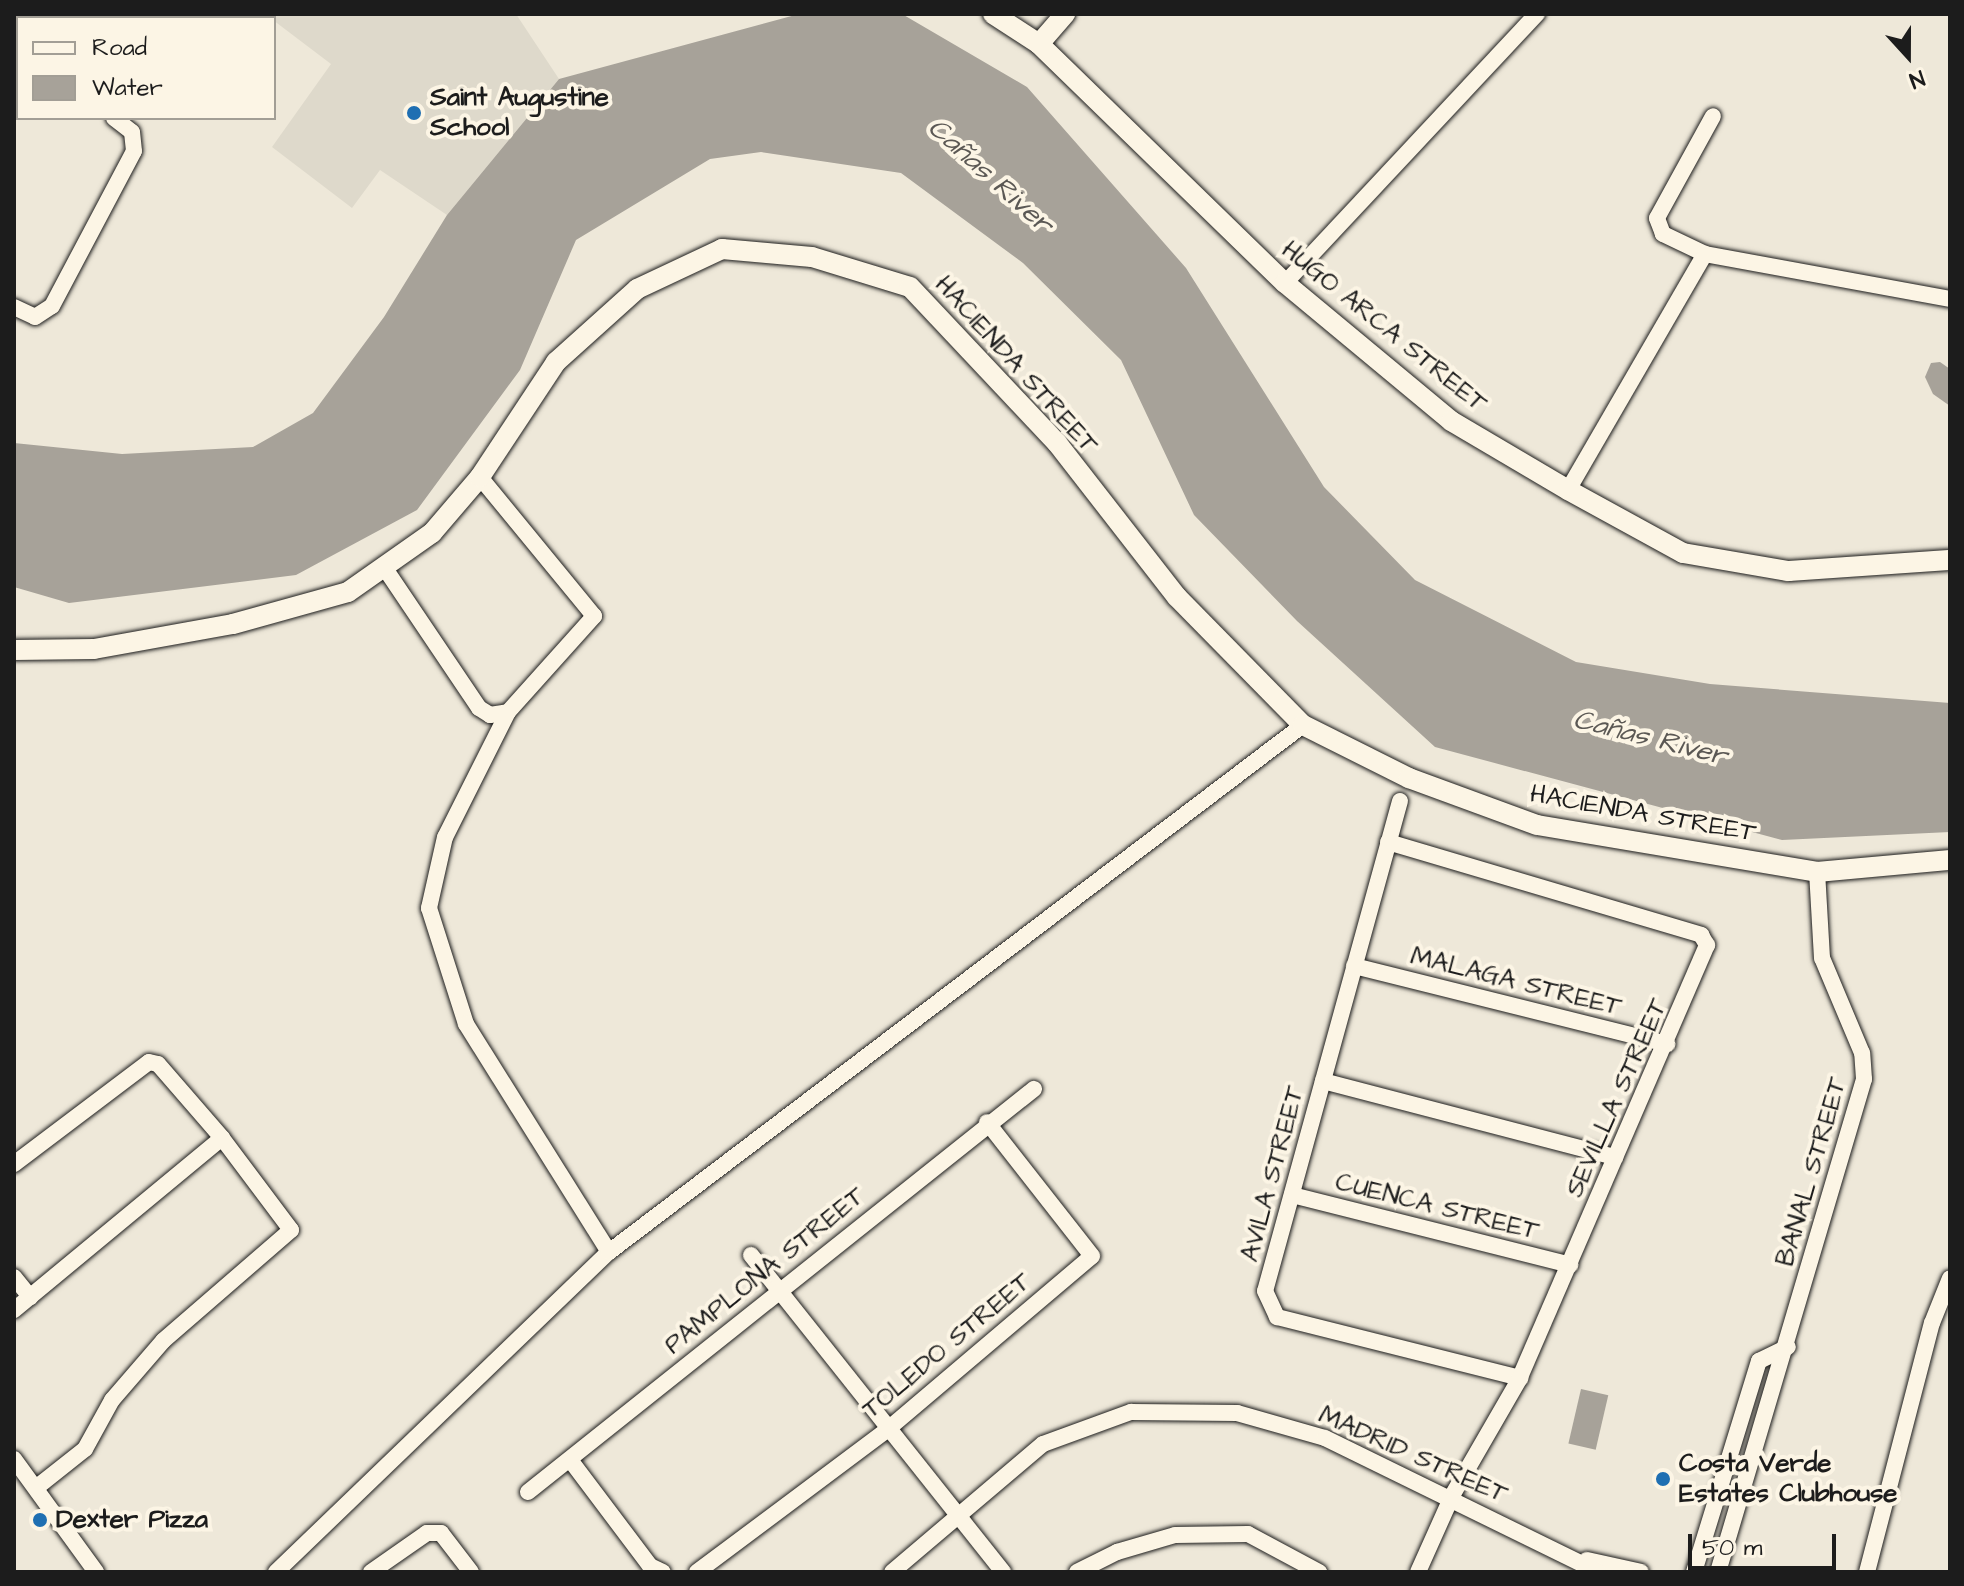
<!DOCTYPE html>
<meta charset="utf-8">
<style>
body{margin:0}
#map{position:relative;width:1964px;height:1586px;overflow:hidden;background:#eee8d9;font-family:"Architects Daughter",sans-serif}
div>[style]{position:absolute}
.built>*{inset:0;background:#ded9cb}
.water>*{inset:0;background:#a7a299;transform-origin:0 0}
.roads{filter:drop-shadow(0 0 2px #1c1c1c) drop-shadow(0 0 2px #1c1c1c)}
.minor>*{height:16px;margin:-8px;padding:0 8px;transform-origin:8px;border-radius:8px;background:#fcf5e5}
.tertiary>*{height:20px;margin:-10px;padding:0 10px;transform-origin:10px;border-radius:10px;background:#fcf5e5}
.dots>*{width:22px;height:22px;translate:-50% -50%;box-sizing:border-box;border:4px solid #fcf5e5;border-radius:50%}
span{translate:-50% -50%;white-space:nowrap;text-align:center;line-height:1.15;-webkit-text-stroke:8px #fcf5e5;paint-order:stroke}
.poi-label{font-size:26px;color:#1c1c1c;font-weight:700}
.left{translate:0 -50%;text-align:left}
.street-label{font-size:26px;color:#1c1c1c}
.water-label{font-size:28px;color:#5b5854;font-style:italic}
.frame{position:absolute;inset:0;border:16px solid #1c1c1c;pointer-events:none}
.legend{position:absolute;left:16px;top:16px;width:260px;height:104px;box-sizing:border-box;background:#fcf5e5;border:2px solid #a29e95;margin:0;padding:10px 14px;list-style:none;font-size:24px;color:#1c1c1c}
.legend li{display:flex;align-items:center;gap:16px;height:40px}
.legend b{width:40px;border:2px solid #a29e95}
.north{position:absolute;left:1868px;top:16px;width:80px;height:80px;-webkit-text-stroke:6px #fcf5e5;paint-order:stroke;rotate:159deg;font-size:22px;font-weight:700;line-height:32px;text-align:center;color:#1c1c1c}
.north::after{content:'';display:block;margin:auto;width:28px;height:36px;background:#1c1c1c;clip-path:polygon(50% 0,100% 100%,50% 72%,0 100%)}
.scale{position:absolute;left:1688px;top:1534px;width:148px;height:36px;box-sizing:border-box;border:4px solid #1c1c1c;border-top:0;padding-left:10px;font-size:24px;line-height:28px;white-space:nowrap;color:#1c1c1c;-webkit-text-stroke:6px #fcf5e5;paint-order:stroke}
</style>
<div id="map">
<div class="built">
<i style="clip-path:polygon(265px 14px,516px 14px,559px 79px,447px 215px,380px 170px,352px 208px,272px 147px,331px 64px)"></i>
</div>
<div class="water">
<i style="clip-path:polygon(799px 14px,902px 14px,1027px 87px,1186px 268px,1324px 487px,1415px 580px,1576px 662px,1710px 684px,1950px 703px,1950px 832px,1782px 840px,1435px 747px,1297px 621px,1194px 515px,1121px 360px,1023px 263px,901px 173px,761px 152px,710px 159px,576px 240px,520px 370px,417px 510px,296px 575px,69px 603px,14px 587px,14px 443px,122px 454px,253px 447px,313px 413px,384px 317px,447px 215px,559px 79px)"></i>
<i style="clip-path:polygon(1940px 362px,1950px 369px,1950px 406px,1933px 394px,1925px 377px,1931px 363px)"></i>
<i style="left:1581px;top:1389px;width:28px;height:56px;rotate:13deg"></i>
</div>
<div class="roads">
<div class="minor">
<i style="left:14px;top:53px;width:4px;rotate:27deg"></i>
<i style="left:1705px;top:254px;width:47px;rotate:-154.5deg"></i>
<i style="left:1663px;top:234px;width:17px;rotate:-111deg"></i>
<i style="left:1657px;top:218px;width:116px;rotate:-61.2deg"></i>
<i style="left:1285px;top:283px;width:369px;rotate:-46.9deg"></i>
<i style="left:14px;top:307px;width:23px;rotate:25deg"></i>
<i style="left:35px;top:317px;width:20px;rotate:-33deg"></i>
<i style="left:52px;top:306px;width:175px;rotate:-62.1deg"></i>
<i style="left:134px;top:151px;width:19px;rotate:-96deg"></i>
<i style="left:132px;top:132px;width:23px;rotate:-142deg"></i>
<i style="left:1568px;top:490px;width:273px;rotate:-59.9deg"></i>
<i style="left:1705px;top:254px;width:249px;rotate:10.4deg"></i>
<i style="left:384px;top:567px;width:170px;rotate:56deg"></i>
<i style="left:479px;top:708px;width:13px;rotate:32deg"></i>
<i style="left:490px;top:715px;width:18px;rotate:-9deg"></i>
<i style="left:508px;top:712px;width:129px;rotate:-48.1deg"></i>
<i style="left:594px;top:616px;width:180px;rotate:-129.4deg"></i>
<i style="left:508px;top:712px;width:140px;rotate:116.7deg"></i>
<i style="left:445px;top:837px;width:73px;rotate:102.7deg"></i>
<i style="left:429px;top:908px;width:122px;rotate:72.3deg"></i>
<i style="left:466px;top:1024px;width:269px;rotate:57.9deg"></i>
<i style="left:1400px;top:801px;width:508px;rotate:105.4deg"></i>
<i style="left:1265px;top:1291px;width:29px;rotate:65deg"></i>
<i style="left:1277px;top:1317px;width:251px;rotate:14.1deg"></i>
<i style="left:1388px;top:842px;width:327px;rotate:16.5deg"></i>
<i style="left:1701px;top:935px;width:12px;rotate:59deg"></i>
<i style="left:1707px;top:945px;width:472px;rotate:113.4deg"></i>
<i style="left:1520px;top:1378px;width:136px;rotate:120deg"></i>
<i style="left:1452px;top:1496px;width:83px;rotate:114.1deg"></i>
<i style="left:1354px;top:966px;width:323px;rotate:14deg"></i>
<i style="left:1323px;top:1081px;width:302px;rotate:14.6deg"></i>
<i style="left:14px;top:1164px;width:169px;rotate:-37.1deg"></i>
<i style="left:149px;top:1062px;width:9px;rotate:13deg"></i>
<i style="left:158px;top:1064px;width:98px;rotate:49.1deg"></i>
<i style="left:222px;top:1138px;width:115px;rotate:53.1deg"></i>
<i style="left:291px;top:1230px;width:169px;rotate:139.1deg"></i>
<i style="left:163px;top:1341px;width:78px;rotate:130.8deg"></i>
<i style="left:112px;top:1400px;width:56px;rotate:118.9deg"></i>
<i style="left:85px;top:1449px;width:61px;rotate:141.6deg"></i>
<i style="left:1292px;top:1195px;width:287px;rotate:14.1deg"></i>
<i style="left:751px;top:1255px;width:405px;rotate:51.5deg"></i>
<i style="left:14px;top:1277px;width:26px;rotate:51deg"></i>
<i style="left:14px;top:1310px;width:270px;rotate:-39.6deg"></i>
<i style="left:14px;top:1459px;width:140px;rotate:54deg"></i>
<i style="left:571px;top:1461px;width:131px;rotate:53deg"></i>
<i style="left:650px;top:1566px;width:14px;rotate:25deg"></i>
<i style="left:528px;top:1492px;width:647px;rotate:-38.54deg"></i>
<i style="left:1587px;top:1560px;width:55px;rotate:12.5deg"></i>
<i style="left:276px;top:1572px;width:462px;rotate:-43.9deg"></i>
<i style="left:609px;top:1252px;width:871px;rotate:-37.21deg"></i>
<i style="left:371px;top:1572px;width:68px;rotate:-34.9deg"></i>
<i style="left:427px;top:1533px;width:14px"></i>
<i style="left:441px;top:1533px;width:49px;rotate:52.4deg"></i>
<i style="left:697px;top:1572px;width:239px;rotate:-36.8deg"></i>
<i style="left:888px;top:1429px;width:267px;rotate:-40.3deg"></i>
<i style="left:1092px;top:1256px;width:170px;rotate:-128.1deg"></i>
<i style="left:892px;top:1572px;width:198px;rotate:-40.3deg"></i>
<i style="left:1043px;top:1444px;width:94px;rotate:-20deg"></i>
<i style="left:1131px;top:1412px;width:106px;rotate:0.5deg"></i>
<i style="left:1237px;top:1413px;width:91px;rotate:15.9deg"></i>
<i style="left:1325px;top:1438px;width:304px;rotate:26.1deg"></i>
<i style="left:1077px;top:1572px;width:45px;rotate:-26.6deg"></i>
<i style="left:1117px;top:1552px;width:60px;rotate:-16.3deg"></i>
<i style="left:1175px;top:1535px;width:73px;rotate:-0.8deg"></i>
<i style="left:1248px;top:1534px;width:81px;rotate:28.2deg"></i>
<i style="left:1694px;top:1572px;width:221px;rotate:-72.9deg"></i>
<i style="left:1759px;top:1361px;width:32px;rotate:-26deg"></i>
<i style="left:1718px;top:1572px;width:514px;rotate:-73.5deg"></i>
<i style="left:1864px;top:1079px;width:26px;rotate:-94deg"></i>
<i style="left:1862px;top:1053px;width:103px;rotate:-112.8deg"></i>
<i style="left:1822px;top:958px;width:86px;rotate:-93.3deg"></i>
<i style="left:1867px;top:1572px;width:257px;rotate:-75.4deg"></i>
<i style="left:1932px;top:1323px;width:48px;rotate:-68.2deg"></i>
</div>
<div class="tertiary">
<i style="left:993px;top:14px;width:55px;rotate:33.1deg"></i>
<i style="left:1039px;top:44px;width:343px;rotate:44.2deg"></i>
<i style="left:1285px;top:283px;width:216px;rotate:39.7deg"></i>
<i style="left:1451px;top:421px;width:136px;rotate:30.5deg"></i>
<i style="left:1568px;top:490px;width:131px;rotate:28.7deg"></i>
<i style="left:1683px;top:553px;width:107px;rotate:9.7deg"></i>
<i style="left:1788px;top:571px;width:162px;rotate:-3.9deg"></i>
<i style="left:1039px;top:44px;width:40px;rotate:-49deg"></i>
<i style="left:14px;top:650px;width:80px;rotate:-0.7deg"></i>
<i style="left:94px;top:649px;width:141px;rotate:-10.2deg"></i>
<i style="left:233px;top:624px;width:119px;rotate:-15.5deg"></i>
<i style="left:348px;top:592px;width:103px;rotate:-35.1deg"></i>
<i style="left:432px;top:533px;width:74px;rotate:-49.4deg"></i>
<i style="left:480px;top:477px;width:138px;rotate:-56.5deg"></i>
<i style="left:556px;top:362px;width:109px;rotate:-42deg"></i>
<i style="left:637px;top:289px;width:94px;rotate:-25.2deg"></i>
<i style="left:722px;top:249px;width:90px;rotate:5.1deg"></i>
<i style="left:812px;top:257px;width:102px;rotate:17deg"></i>
<i style="left:910px;top:287px;width:214px;rotate:46.7deg"></i>
<i style="left:1057px;top:443px;width:195px;rotate:52.1deg"></i>
<i style="left:1177px;top:597px;width:180px;rotate:45.5deg"></i>
<i style="left:1303px;top:725px;width:119px;rotate:26.6deg"></i>
<i style="left:1409px;top:778px;width:136px;rotate:20.2deg"></i>
<i style="left:1537px;top:825px;width:284px;rotate:9.5deg"></i>
<i style="left:1817px;top:872px;width:134px;rotate:-5.2deg"></i>
</div>
</div>
<div class="dots">
<i style="left:414px;top:113px;background:#1f6fb2"></i>
<i style="left:1663px;top:1479px;background:#1f6fb2"></i>
<i style="left:40px;top:1520px;background:#1f6fb2"></i>
</div>
<div class="poi-label">
<span class="left" style="left:430px;top:113px">Saint Augustine<br>School</span>
<span class="left" style="left:1679px;top:1479px">Costa Verde<br>Estates Clubhouse</span>
<span class="left" style="left:56px;top:1520px">Dexter Pizza</span>
</div>
<div class="street-label">
<span style="left:1384px;top:327px;rotate:39deg">HUGO ARCA STREET</span>
<span style="left:1016px;top:365px;rotate:48deg">HACIENDA STREET</span>
<span style="left:1643px;top:814px;rotate:10deg">HACIENDA STREET</span>
<span style="left:1516px;top:982px;rotate:14deg">MALAGA STREET</span>
<span style="left:1617px;top:1098px;rotate:-66deg">SEVILLA STREET</span>
<span style="left:1812px;top:1172px;rotate:-74deg">BANAL STREET</span>
<span style="left:1273px;top:1174px;rotate:-75deg">AVILA STREET</span>
<span style="left:1437px;top:1207px;rotate:14deg">CUENCA STREET</span>
<span style="left:765px;top:1271px;rotate:-39deg">PAMPLONA STREET</span>
<span style="left:947px;top:1346px;rotate:-40deg">TOLEDO STREET</span>
<span style="left:1413px;top:1455px;rotate:24deg">MADRID STREET</span>
</div>
<div class="water-label">
<span style="left:990px;top:176px;rotate:42deg">Cañas River</span>
<span style="left:1650px;top:738px;rotate:14deg">Cañas River</span>
</div>
<div class="frame"></div>
<ul class="legend">
<li><b style="height:10px;background:#fcf5e5"></b>Road</li>
<li><b style="height:22px;background:#a7a299"></b>Water</li>
</ul>
<div class="north">N</div>
<div class="scale">50 m</div>
</div>
